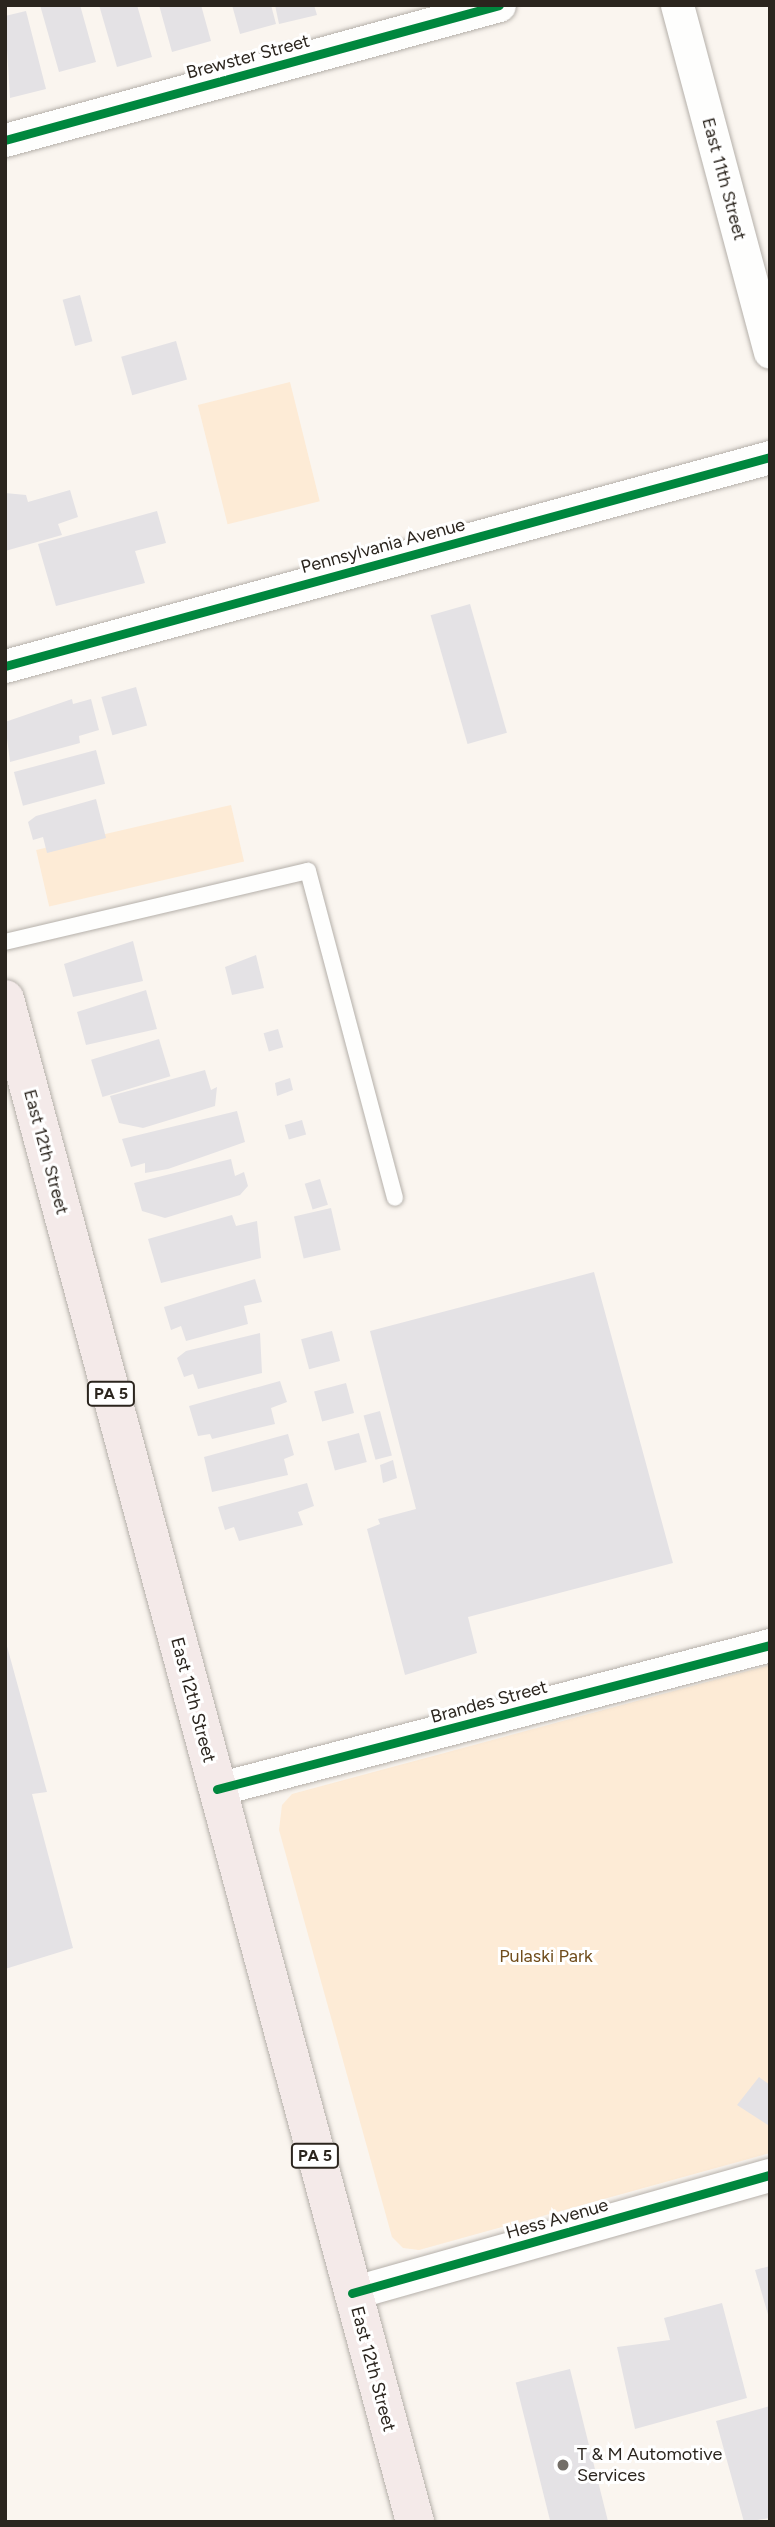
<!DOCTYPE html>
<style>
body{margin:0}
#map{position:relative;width:775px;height:2527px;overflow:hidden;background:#faf5ef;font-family:Figtree,sans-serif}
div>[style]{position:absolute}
.green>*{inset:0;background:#fdebd6;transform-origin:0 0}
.building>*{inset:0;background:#e4e2e5;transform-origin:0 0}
.roads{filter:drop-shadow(0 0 2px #b5b0aa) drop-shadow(0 0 2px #b5b0aa)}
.lane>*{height:16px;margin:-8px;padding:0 8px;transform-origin:8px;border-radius:8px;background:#fefefd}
.street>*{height:33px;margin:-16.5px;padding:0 16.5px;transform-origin:16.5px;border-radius:16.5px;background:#fefefd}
.primary>*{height:38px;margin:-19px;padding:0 19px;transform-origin:19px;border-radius:19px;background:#f4eae9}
.cycleway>*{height:9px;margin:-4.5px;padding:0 4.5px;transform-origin:4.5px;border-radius:4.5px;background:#00873e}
.dots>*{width:19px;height:19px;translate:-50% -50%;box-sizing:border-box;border:4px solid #fff;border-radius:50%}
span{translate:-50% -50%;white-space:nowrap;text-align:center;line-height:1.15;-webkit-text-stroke:6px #fff;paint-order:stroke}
.shield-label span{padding:2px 5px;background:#fff;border:2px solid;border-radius:5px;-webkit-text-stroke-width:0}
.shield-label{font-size:16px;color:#2b251e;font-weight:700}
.street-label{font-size:18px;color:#2b251e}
.park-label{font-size:18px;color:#704d1c}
.poi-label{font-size:18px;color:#2b251e}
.left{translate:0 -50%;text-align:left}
.frame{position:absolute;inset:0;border:7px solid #2b251e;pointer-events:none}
</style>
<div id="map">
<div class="green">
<i style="left:290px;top:382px;width:123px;height:95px;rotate:76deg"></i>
<i style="left:231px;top:805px;width:58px;height:200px;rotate:77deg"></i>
<i style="clip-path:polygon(770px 1665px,770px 2153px,419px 2250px,403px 2248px,392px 2237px,279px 1830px,282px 1805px,292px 1794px)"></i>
</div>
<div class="building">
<i style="clip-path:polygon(40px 5px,80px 5px,96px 62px,59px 72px)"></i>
<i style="clip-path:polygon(99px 5px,137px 5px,152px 57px,117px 67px)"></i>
<i style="clip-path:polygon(159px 5px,201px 5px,211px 41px,172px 52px)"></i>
<i style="clip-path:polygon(232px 5px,271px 5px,276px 24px,240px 34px)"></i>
<i style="clip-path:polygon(275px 5px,314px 5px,317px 15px,279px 24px)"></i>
<i style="clip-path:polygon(26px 11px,46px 89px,10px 98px,5px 16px)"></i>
<i style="left:80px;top:295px;width:48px;height:18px;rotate:75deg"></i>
<i style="left:176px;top:341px;width:40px;height:57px;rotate:74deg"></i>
<i style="clip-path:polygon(70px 490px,78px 517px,58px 524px,62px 535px,5px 551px,5px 493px,26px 495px,28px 502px)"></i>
<i style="clip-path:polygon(157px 511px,166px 543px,135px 551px,145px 583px,56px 606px,38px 544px)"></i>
<i style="left:470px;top:604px;width:134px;height:41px;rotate:74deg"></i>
<i style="left:136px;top:687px;width:40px;height:36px;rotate:74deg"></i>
<i style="clip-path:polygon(72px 699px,73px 704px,91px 699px,99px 730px,79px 736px,80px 743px,10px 762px,5px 722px)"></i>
<i style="left:96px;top:750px;width:35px;height:85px;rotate:75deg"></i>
<i style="clip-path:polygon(96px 799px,106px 838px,47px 853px,43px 837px,33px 840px,28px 822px,36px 816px)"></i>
<i style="clip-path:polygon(133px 941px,143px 981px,73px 997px,64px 964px)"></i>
<i style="clip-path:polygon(256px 955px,264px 988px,232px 995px,225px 967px)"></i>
<i style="clip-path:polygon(146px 990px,157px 1029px,86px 1045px,77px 1012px)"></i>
<i style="left:278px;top:1029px;width:19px;height:15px;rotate:74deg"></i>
<i style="left:159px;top:1039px;width:39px;height:71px;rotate:73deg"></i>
<i style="clip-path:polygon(205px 1070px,211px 1090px,217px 1087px,215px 1106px,143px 1128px,119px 1123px,110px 1096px)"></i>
<i style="clip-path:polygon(290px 1078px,293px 1090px,277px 1096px,275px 1083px)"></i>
<i style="clip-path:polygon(237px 1111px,245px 1142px,168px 1169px,145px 1173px,145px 1163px,131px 1167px,122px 1139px)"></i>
<i style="left:302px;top:1120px;width:15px;height:18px;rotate:74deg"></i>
<i style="clip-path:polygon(231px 1159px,235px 1176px,244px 1172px,248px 1186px,240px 1195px,165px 1218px,142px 1211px,134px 1183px)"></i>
<i style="left:320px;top:1179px;width:27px;height:16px;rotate:73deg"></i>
<i style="left:331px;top:1208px;width:43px;height:38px;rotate:77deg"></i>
<i style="clip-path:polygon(232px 1215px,236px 1226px,257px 1221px,261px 1258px,161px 1283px,148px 1239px)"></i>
<i style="clip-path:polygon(594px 1272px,673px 1563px,468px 1617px,477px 1653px,405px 1675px,367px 1529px,380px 1524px,378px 1519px,416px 1509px,370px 1331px)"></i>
<i style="clip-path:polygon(255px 1279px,262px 1302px,244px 1306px,248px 1324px,186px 1341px,181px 1326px,171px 1330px,164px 1307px)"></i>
<i style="left:332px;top:1331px;width:31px;height:32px;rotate:75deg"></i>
<i style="clip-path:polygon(260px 1333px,262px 1373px,198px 1389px,193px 1374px,184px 1377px,177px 1358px,186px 1351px)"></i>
<i style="clip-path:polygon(280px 1381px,287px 1402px,271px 1408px,275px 1424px,212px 1439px,210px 1434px,198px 1436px,189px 1406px)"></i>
<i style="left:346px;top:1383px;width:31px;height:33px;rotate:75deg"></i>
<i style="left:380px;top:1411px;width:46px;height:17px;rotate:75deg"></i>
<i style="left:359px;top:1433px;width:30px;height:33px;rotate:75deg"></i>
<i style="clip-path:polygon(288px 1434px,294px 1455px,284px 1459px,288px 1475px,212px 1492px,204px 1457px)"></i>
<i style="clip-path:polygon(393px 1460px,397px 1478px,383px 1483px,380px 1465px)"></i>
<i style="clip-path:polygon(307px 1483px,314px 1506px,298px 1512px,303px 1525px,239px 1541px,234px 1527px,225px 1530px,218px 1507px)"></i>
<i style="clip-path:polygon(5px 1639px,47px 1792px,32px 1794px,73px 1948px,5px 1969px)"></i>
<i style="clip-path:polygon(759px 2077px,770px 2085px,768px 2125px,737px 2105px)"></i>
<i style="clip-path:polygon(770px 2266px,770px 2317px,769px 2318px,755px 2270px)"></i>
<i style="clip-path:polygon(722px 2303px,747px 2398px,635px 2429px,617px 2347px,670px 2340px,664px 2318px)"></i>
<i style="left:570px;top:2369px;width:158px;height:56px;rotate:76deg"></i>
<i style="clip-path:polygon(770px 2406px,770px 2518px,744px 2522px,716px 2421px)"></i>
</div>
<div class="roads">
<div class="lane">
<i style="left:5px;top:942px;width:311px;rotate:-13.2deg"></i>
<i style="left:308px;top:871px;width:338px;rotate:75.1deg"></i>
</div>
<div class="street">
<i style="left:677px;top:5px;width:359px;rotate:75deg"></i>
<i style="left:5px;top:140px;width:512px;rotate:-15.28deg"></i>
<i style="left:5px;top:666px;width:793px;rotate:-15.28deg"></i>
<i style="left:217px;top:1789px;width:571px;rotate:-14.6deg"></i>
<i style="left:352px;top:2293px;width:434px;rotate:-15.8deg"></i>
</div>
<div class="primary">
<i style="left:5px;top:999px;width:1577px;rotate:74.93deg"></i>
</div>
</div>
<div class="cycleway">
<i style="left:5px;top:140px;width:512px;rotate:-15.28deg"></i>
<i style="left:5px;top:666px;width:793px;rotate:-15.28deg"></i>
<i style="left:217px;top:1789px;width:571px;rotate:-14.6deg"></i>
<i style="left:352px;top:2293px;width:434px;rotate:-15.8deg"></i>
</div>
<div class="dots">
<i style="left:563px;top:2465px;background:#736e67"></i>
</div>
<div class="shield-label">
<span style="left:111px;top:1394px">PA 5</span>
<span style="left:315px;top:2156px">PA 5</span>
</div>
<div class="street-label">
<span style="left:248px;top:57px;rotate:-15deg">Brewster Street</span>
<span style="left:724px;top:179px;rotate:75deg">East 11th Street</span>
<span style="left:383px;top:546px;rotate:-15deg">Pennsylvania Avenue</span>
<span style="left:46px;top:1152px;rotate:75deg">East 12th Street</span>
<span style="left:193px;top:1700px;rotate:75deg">East 12th Street</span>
<span style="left:489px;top:1702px;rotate:-15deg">Brandes Street</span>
<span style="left:557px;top:2219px;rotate:-16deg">Hess Avenue</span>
<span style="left:373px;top:2369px;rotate:75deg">East 12th Street</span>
</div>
<div class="park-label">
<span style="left:546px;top:1956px">Pulaski Park</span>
</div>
<div class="poi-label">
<span class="left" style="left:577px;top:2465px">T &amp; M Automotive<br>Services</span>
</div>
<div class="frame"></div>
</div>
